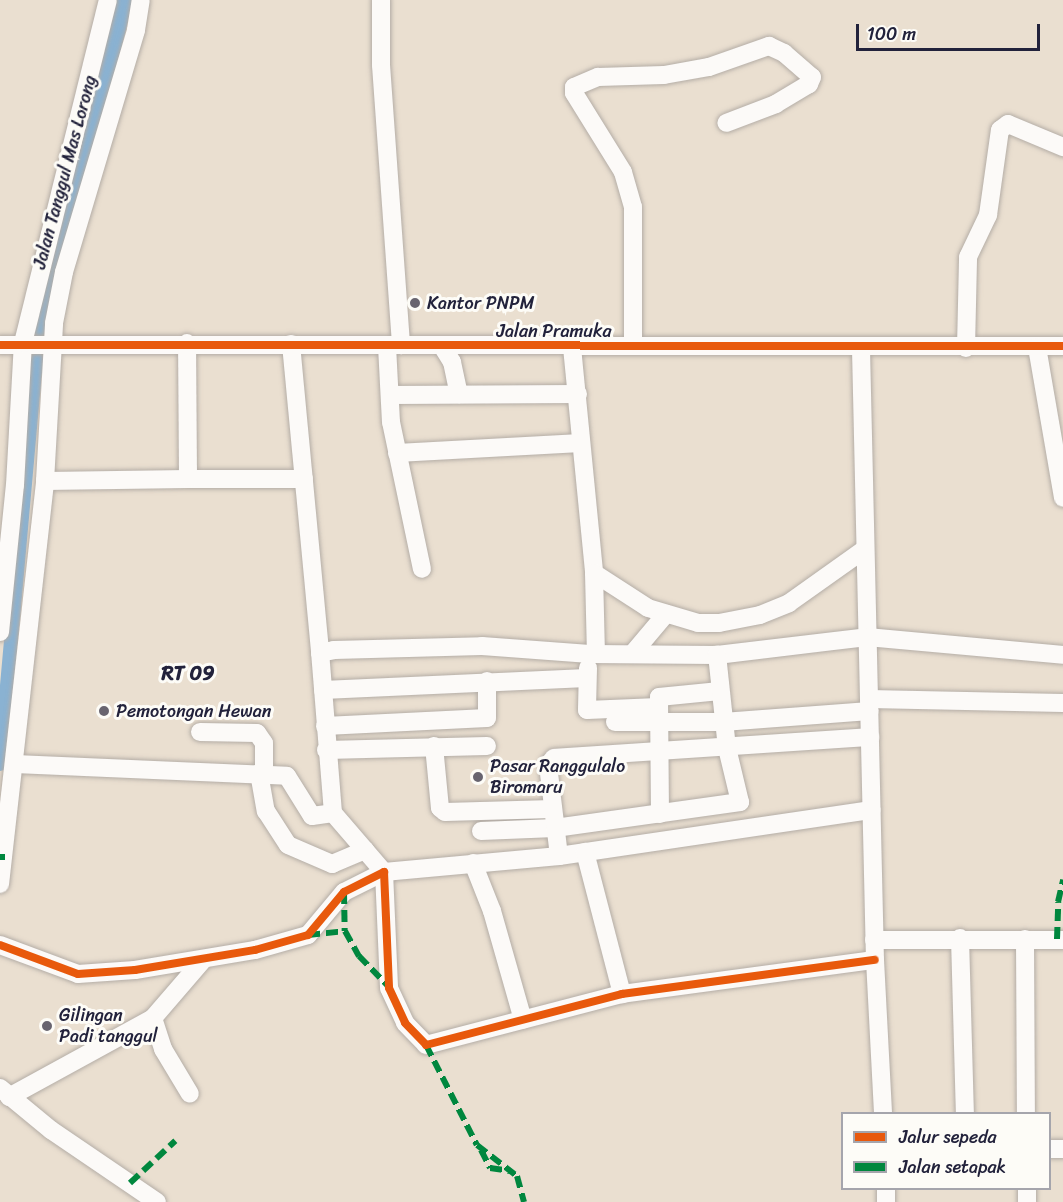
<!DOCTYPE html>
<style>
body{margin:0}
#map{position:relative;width:1063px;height:1202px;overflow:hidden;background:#eadfd0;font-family:Sriracha,sans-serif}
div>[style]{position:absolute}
.canal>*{height:14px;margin:-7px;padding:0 7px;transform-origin:7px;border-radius:7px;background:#8ab2d2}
.river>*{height:22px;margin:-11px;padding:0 11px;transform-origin:11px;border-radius:11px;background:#8ab2d2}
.roads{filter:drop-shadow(0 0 2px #b4ada6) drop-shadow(0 0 2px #b4ada6)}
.minor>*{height:18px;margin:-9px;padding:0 9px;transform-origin:9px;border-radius:9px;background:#fcfaf8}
.quiet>*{height:6px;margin-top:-3px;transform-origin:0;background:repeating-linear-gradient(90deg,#00873e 0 12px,transparent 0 18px)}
.cycleway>*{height:8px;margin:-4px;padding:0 4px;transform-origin:4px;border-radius:4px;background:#e8590c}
.dots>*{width:16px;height:16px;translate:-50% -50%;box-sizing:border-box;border:3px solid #fdfcf7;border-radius:50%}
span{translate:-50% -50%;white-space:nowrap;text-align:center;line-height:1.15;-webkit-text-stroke:6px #fdfcf7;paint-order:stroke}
.street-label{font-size:18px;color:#22223b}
.poi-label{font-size:18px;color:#22223b}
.left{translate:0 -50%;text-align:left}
.neighbourhood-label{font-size:20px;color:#22223b;font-weight:700}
.legend{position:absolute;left:841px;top:1112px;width:210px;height:78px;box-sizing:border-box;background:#fdfcf7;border:2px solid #a5a5ac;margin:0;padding:8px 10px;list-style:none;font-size:18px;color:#22223b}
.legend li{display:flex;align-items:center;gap:12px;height:30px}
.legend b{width:30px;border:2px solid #a5a5ac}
.scale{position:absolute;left:856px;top:24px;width:184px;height:27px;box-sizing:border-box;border:3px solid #22223b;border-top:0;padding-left:8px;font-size:18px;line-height:21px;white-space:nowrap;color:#22223b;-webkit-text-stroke:4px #fdfcf7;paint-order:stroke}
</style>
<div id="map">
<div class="canal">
<i style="left:0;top:764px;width:402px;rotate:-84.9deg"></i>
</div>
<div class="river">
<i style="left:36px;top:364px;width:41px;rotate:-83deg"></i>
<i style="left:41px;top:323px;width:333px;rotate:-75.9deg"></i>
</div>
<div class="roads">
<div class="minor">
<i style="left:381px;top:0;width:65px;rotate:90deg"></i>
<i style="left:381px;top:65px;width:281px;rotate:85.9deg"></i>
<i style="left:291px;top:344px;width:310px;rotate:84.6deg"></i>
<i style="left:0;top:345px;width:1063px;rotate:0.05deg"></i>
<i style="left:387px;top:346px;width:76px;rotate:87deg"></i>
<i style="left:391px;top:422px;width:150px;rotate:78.1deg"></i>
<i style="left:442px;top:346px;width:19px;rotate:58deg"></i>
<i style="left:452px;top:362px;width:33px;rotate:78deg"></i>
<i style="left:633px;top:346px;width:139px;rotate:-90deg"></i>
<i style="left:633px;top:207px;width:36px;rotate:-106deg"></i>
<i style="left:623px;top:172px;width:93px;rotate:-121.8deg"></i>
<i style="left:574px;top:93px;width:6px;rotate:-90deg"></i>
<i style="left:574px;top:87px;width:26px;rotate:-23deg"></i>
<i style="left:598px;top:77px;width:66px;rotate:-1.7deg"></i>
<i style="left:664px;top:75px;width:46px;rotate:-10.1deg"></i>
<i style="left:709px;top:67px;width:64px;rotate:-19.3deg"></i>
<i style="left:769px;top:46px;width:17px;rotate:25deg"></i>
<i style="left:784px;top:53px;width:37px;rotate:41deg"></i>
<i style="left:812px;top:77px;width:8px;rotate:113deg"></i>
<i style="left:809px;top:84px;width:39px;rotate:149deg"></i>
<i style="left:776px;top:104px;width:53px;rotate:159.2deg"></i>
<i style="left:572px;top:347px;width:227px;rotate:84.4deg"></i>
<i style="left:594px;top:573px;width:64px;rotate:32.9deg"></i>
<i style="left:648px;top:608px;width:52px;rotate:16.7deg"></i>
<i style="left:698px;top:623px;width:21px"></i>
<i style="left:719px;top:623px;width:42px;rotate:-11deg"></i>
<i style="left:760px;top:615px;width:31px;rotate:-22deg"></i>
<i style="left:789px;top:603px;width:93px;rotate:-35.4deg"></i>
<i style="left:1037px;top:347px;width:153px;rotate:80.2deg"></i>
<i style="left:966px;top:348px;width:91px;rotate:-88.7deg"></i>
<i style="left:968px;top:257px;width:47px;rotate:-64.5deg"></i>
<i style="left:988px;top:215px;width:86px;rotate:-82deg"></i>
<i style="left:1000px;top:130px;width:10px;rotate:-37deg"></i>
<i style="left:1008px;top:124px;width:60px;rotate:22.7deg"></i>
<i style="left:861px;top:349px;width:611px;rotate:88.69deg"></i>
<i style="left:875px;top:960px;width:154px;rotate:87deg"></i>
<i style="left:390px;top:395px;width:188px;rotate:-0.3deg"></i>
<i style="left:397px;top:453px;width:184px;rotate:-3.1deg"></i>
<i style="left:188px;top:479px;width:116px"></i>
<i style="left:45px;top:481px;width:143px;rotate:-0.8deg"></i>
<i style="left:188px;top:479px;width:136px;rotate:-90.4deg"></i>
<i style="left:594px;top:573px;width:81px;rotate:88.6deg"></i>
<i style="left:0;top:632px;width:148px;rotate:-84.2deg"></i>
<i style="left:15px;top:485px;width:142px;rotate:-86.8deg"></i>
<i style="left:23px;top:343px;width:353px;rotate:-76.1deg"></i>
<i style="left:633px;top:653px;width:51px;rotate:-49.8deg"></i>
<i style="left:588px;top:668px;width:42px;rotate:91.4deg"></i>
<i style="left:587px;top:710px;width:71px;rotate:-2.4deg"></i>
<i style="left:323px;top:690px;width:264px;rotate:-2.6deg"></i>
<i style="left:869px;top:699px;width:194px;rotate:1.2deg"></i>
<i style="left:615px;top:722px;width:108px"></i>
<i style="left:723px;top:722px;width:147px;rotate:-4.3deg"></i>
<i style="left:325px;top:726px;width:162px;rotate:-2.8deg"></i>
<i style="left:487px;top:718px;width:37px;rotate:-90deg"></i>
<i style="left:200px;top:732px;width:57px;rotate:1deg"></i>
<i style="left:257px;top:733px;width:12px;rotate:55deg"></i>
<i style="left:264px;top:743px;width:29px;rotate:90deg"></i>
<i style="left:434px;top:746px;width:62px;rotate:84.5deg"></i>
<i style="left:440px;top:808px;width:6px;rotate:39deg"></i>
<i style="left:445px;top:812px;width:108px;rotate:-1.6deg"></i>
<i style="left:326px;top:750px;width:161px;rotate:-1.4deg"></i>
<i style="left:15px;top:764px;width:272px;rotate:2.5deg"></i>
<i style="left:287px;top:776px;width:47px;rotate:58deg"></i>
<i style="left:312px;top:816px;width:21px;rotate:-8deg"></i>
<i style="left:333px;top:813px;width:78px;rotate:49.2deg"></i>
<i style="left:384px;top:872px;width:176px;rotate:-5.2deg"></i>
<i style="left:559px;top:856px;width:316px;rotate:-8.4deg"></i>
<i style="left:259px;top:773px;width:39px;rotate:80deg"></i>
<i style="left:266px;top:811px;width:40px;rotate:57.1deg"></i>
<i style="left:288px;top:845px;width:48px;rotate:23.4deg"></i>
<i style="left:332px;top:864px;width:36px;rotate:-23deg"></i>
<i style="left:333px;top:813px;width:161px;rotate:-94.6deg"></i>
<i style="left:320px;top:653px;width:14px;rotate:-12deg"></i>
<i style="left:334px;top:650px;width:148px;rotate:-1.5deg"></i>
<i style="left:482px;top:646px;width:108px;rotate:4.2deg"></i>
<i style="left:590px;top:654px;width:127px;rotate:0.5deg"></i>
<i style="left:717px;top:655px;width:151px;rotate:-6.8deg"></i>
<i style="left:867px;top:637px;width:197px;rotate:5.2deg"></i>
<i style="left:660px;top:814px;width:117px;rotate:-90.5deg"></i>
<i style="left:659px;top:697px;width:61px;rotate:-5.6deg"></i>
<i style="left:481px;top:831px;width:74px;rotate:-2.3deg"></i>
<i style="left:555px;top:828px;width:187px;rotate:-8deg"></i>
<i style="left:740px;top:802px;width:56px;rotate:-103.5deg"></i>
<i style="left:727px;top:748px;width:94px;rotate:-96.1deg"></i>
<i style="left:585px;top:852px;width:147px;rotate:75.4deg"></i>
<i style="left:559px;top:856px;width:92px;rotate:-96.9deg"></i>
<i style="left:548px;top:765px;width:9px;rotate:-49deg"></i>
<i style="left:554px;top:758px;width:317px;rotate:-3.8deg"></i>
<i style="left:473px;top:863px;width:52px;rotate:68.4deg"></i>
<i style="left:492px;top:911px;width:113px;rotate:74.1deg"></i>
<i style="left:0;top:884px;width:406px;rotate:-83.6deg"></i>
<i style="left:45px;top:481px;width:158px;rotate:-86.7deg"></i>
<i style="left:54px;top:323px;width:52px;rotate:-78.9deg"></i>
<i style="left:64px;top:272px;width:252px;rotate:-73.4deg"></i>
<i style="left:136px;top:30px;width:30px;rotate:-81deg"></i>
<i style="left:960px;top:938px;width:176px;rotate:88.4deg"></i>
<i style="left:1025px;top:939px;width:175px;rotate:89.7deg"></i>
<i style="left:874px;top:940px;width:189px"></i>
<i style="left:0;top:945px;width:83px;rotate:20.4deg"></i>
<i style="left:78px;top:974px;width:57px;rotate:-4deg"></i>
<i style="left:135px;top:970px;width:122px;rotate:-9.5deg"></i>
<i style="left:255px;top:950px;width:55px;rotate:-15.8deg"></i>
<i style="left:308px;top:935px;width:56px;rotate:-50.1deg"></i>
<i style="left:344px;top:892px;width:45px;rotate:-26.6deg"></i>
<i style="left:384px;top:872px;width:116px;rotate:87.5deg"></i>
<i style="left:389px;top:988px;width:38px;rotate:65deg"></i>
<i style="left:405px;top:1023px;width:30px;rotate:46deg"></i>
<i style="left:426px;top:1045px;width:203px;rotate:-14.6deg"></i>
<i style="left:622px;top:994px;width:255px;rotate:-7.7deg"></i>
<i style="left:153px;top:1018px;width:78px;rotate:-49.2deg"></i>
<i style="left:0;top:1088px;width:66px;rotate:39.5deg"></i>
<i style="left:51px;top:1130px;width:128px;rotate:34.2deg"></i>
<i style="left:9px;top:1097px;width:164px;rotate:-28.7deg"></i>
<i style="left:153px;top:1018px;width:33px;rotate:72deg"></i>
<i style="left:163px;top:1049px;width:52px;rotate:59deg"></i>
<i style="left:1050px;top:1149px;width:13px"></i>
<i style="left:886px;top:1188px;width:14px;rotate:90deg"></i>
<i style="left:1027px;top:1188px;width:14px;rotate:90deg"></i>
</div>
</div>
<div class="quiet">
<i style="left:0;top:857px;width:5px"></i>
<i style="left:344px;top:892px;width:39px;rotate:89deg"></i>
<i style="left:345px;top:931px;width:29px;rotate:61deg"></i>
<i style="left:359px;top:956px;width:43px;rotate:45.9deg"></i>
<i style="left:308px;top:935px;width:37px;rotate:-6deg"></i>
<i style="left:1057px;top:939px;width:37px;rotate:-88deg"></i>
<i style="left:1058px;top:902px;width:23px;rotate:-77deg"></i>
<i style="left:426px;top:1045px;width:112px;rotate:63deg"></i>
<i style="left:477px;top:1145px;width:51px;rotate:37.8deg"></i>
<i style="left:517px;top:1176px;width:27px;rotate:75deg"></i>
<i style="left:481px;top:1150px;width:20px;rotate:63deg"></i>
<i style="left:490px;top:1168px;width:21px;rotate:8deg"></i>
<i style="left:130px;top:1183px;width:62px;rotate:-43deg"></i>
</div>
<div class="cycleway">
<i style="left:0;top:345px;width:1063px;rotate:0.05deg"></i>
<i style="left:0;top:945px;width:83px;rotate:20.4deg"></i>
<i style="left:78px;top:974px;width:57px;rotate:-4deg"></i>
<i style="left:135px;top:970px;width:122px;rotate:-9.5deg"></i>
<i style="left:255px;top:950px;width:55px;rotate:-15.8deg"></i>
<i style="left:308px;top:935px;width:56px;rotate:-50.1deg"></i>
<i style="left:344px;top:892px;width:45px;rotate:-26.6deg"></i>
<i style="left:384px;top:872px;width:116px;rotate:87.5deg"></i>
<i style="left:389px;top:988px;width:38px;rotate:65deg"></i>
<i style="left:405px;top:1023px;width:30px;rotate:46deg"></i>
<i style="left:426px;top:1045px;width:203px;rotate:-14.6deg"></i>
<i style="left:622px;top:994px;width:255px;rotate:-7.7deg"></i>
</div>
<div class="dots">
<i style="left:415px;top:303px;background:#68646f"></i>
<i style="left:104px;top:711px;background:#68646f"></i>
<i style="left:478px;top:777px;background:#68646f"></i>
<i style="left:47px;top:1026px;background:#68646f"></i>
</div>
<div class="street-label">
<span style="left:65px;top:172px;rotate:-75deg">Jalan Tanggul Mas Lorong</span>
<span style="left:554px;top:331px">Jalan Pramuka</span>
</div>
<div class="poi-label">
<span class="left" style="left:427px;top:303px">Kantor PNPM</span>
<span class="left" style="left:116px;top:711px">Pemotongan Hewan</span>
<span class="left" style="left:490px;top:777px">Pasar Ranggulalo<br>Biromaru</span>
<span class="left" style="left:59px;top:1026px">Gilingan<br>Padi tanggul</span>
</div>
<div class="neighbourhood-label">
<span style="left:188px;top:673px">RT 09</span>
</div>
<ul class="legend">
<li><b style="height:8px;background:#e8590c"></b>Jalur sepeda</li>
<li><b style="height:8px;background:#00873e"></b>Jalan setapak</li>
</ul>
<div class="scale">100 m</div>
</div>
